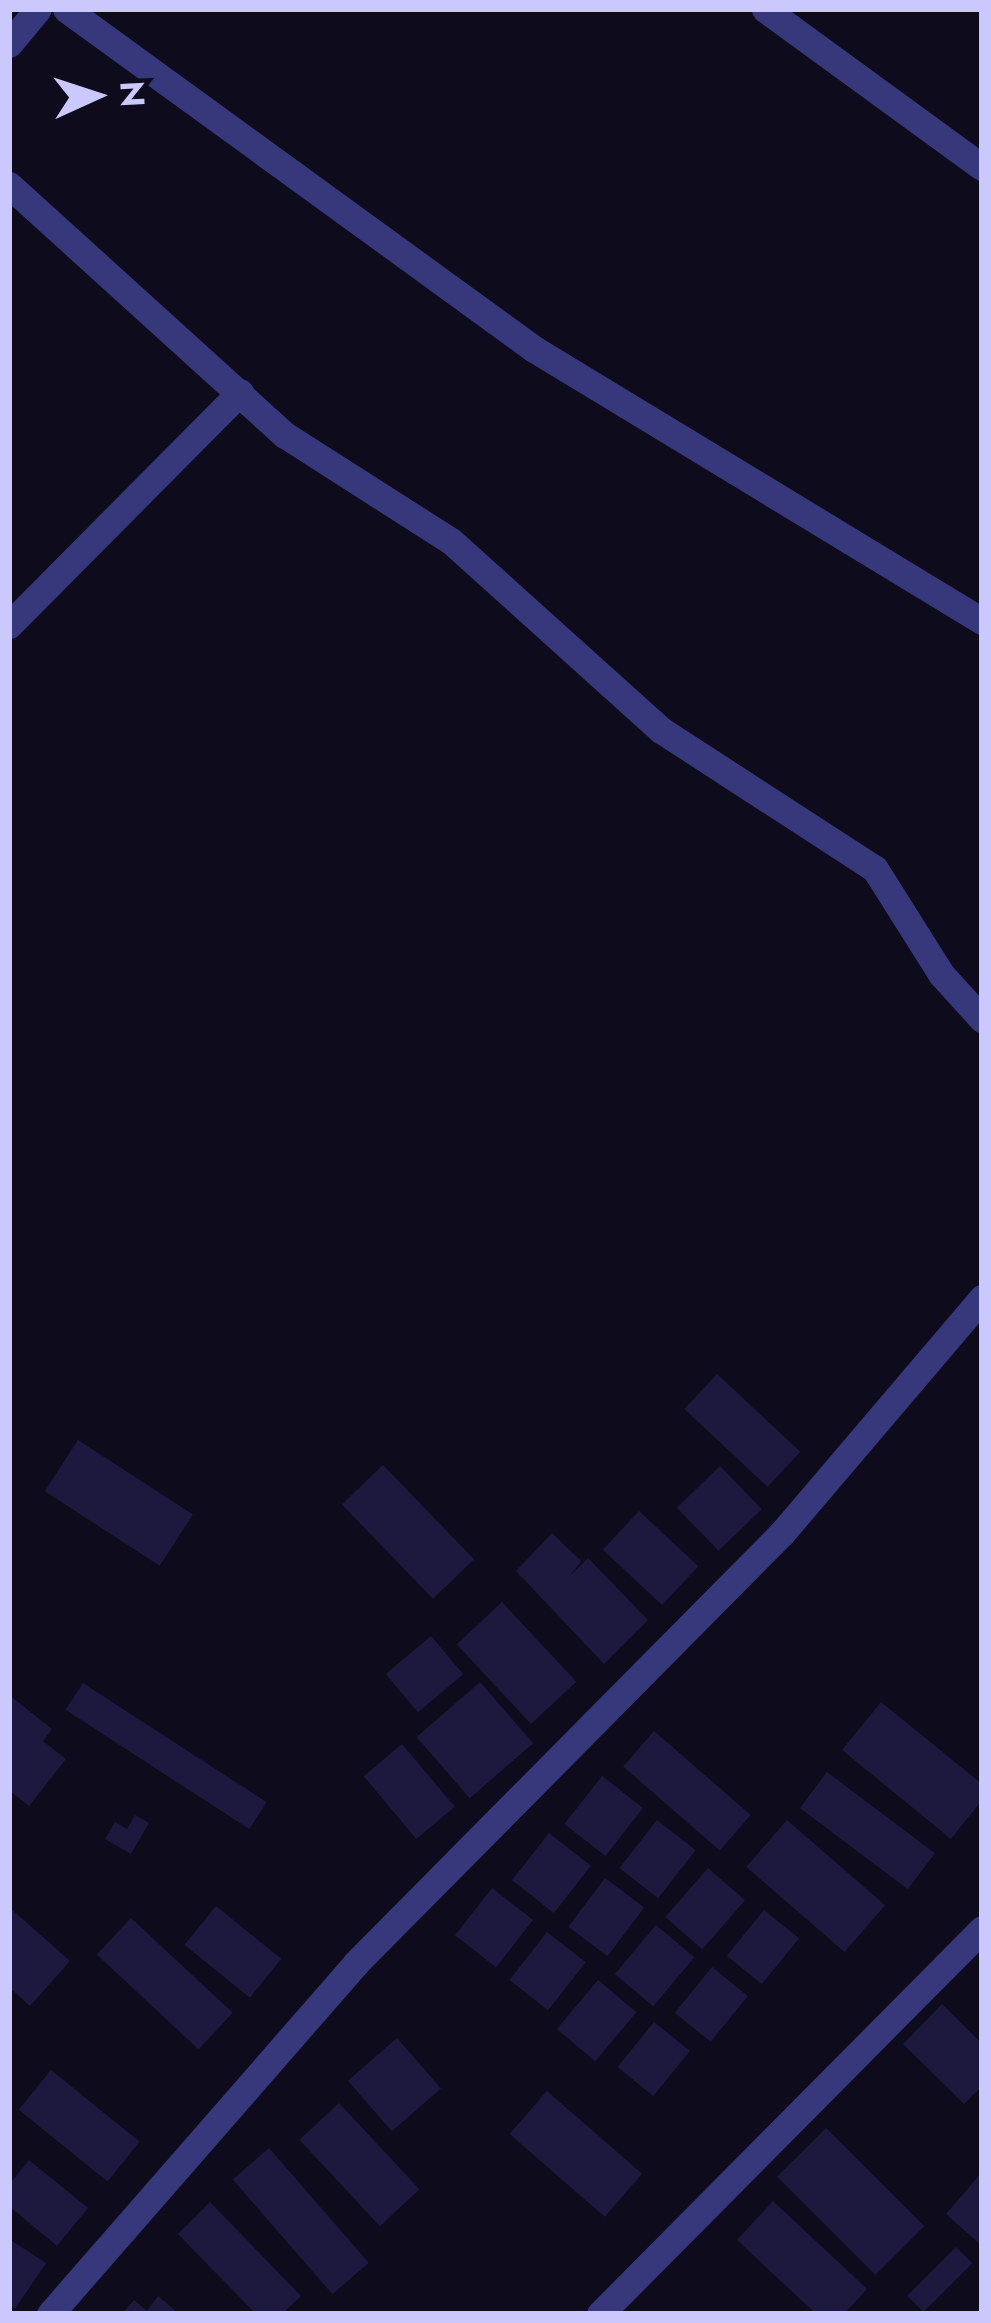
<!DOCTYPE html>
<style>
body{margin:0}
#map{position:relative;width:991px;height:2323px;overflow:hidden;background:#0e0c1c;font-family:Jost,sans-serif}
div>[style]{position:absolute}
.building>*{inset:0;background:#1d183d;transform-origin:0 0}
.street>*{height:27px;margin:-13.5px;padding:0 13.5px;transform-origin:13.5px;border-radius:13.5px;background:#37387b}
span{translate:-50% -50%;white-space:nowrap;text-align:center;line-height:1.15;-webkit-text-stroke:10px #0e0c1c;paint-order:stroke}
.frame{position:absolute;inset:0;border:12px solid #cbc8fe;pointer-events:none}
.north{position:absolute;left:36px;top:36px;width:120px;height:120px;-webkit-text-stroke:9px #0e0c1c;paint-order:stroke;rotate:87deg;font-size:33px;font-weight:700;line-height:48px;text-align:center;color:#cbc8fe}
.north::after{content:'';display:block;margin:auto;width:42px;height:54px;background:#cbc8fe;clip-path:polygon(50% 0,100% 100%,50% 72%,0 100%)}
</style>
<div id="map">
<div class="building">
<i style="left:717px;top:1374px;width:114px;height:48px;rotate:43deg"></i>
<i style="left:78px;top:1440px;width:137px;height:61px;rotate:33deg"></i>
<i style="left:383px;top:1465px;width:131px;height:57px;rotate:46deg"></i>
<i style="left:720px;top:1466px;width:60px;height:60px;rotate:46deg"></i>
<i style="left:639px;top:1511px;width:81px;height:53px;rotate:43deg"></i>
<i style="clip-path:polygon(552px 1533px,581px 1561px,569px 1577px,588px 1558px,648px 1620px,604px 1664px,516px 1571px)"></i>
<i style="left:502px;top:1602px;width:109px;height:62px;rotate:47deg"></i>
<i style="left:431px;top:1636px;width:50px;height:59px;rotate:50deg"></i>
<i style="left:480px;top:1682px;width:81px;height:84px;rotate:49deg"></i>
<i style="left:83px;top:1683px;width:219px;height:32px;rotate:33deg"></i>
<i style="clip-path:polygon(9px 1695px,52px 1729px,43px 1741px,66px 1759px,29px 1806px,9px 1790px)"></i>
<i style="clip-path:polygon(881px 1702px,982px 1784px,982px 1800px,951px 1839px,842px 1750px)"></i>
<i style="left:654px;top:1731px;width:128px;height:47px;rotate:41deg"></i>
<i style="left:402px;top:1744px;width:82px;height:50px;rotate:50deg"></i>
<i style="left:827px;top:1772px;width:135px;height:45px;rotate:37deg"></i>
<i style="left:602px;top:1776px;width:52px;height:61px;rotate:38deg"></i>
<i style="clip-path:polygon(135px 1815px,149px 1823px,131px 1854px,105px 1839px,115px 1822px,127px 1829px)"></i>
<i style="left:657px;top:1820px;width:49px;height:61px;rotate:38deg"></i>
<i style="left:787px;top:1820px;width:130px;height:62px;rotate:41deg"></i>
<i style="left:549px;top:1833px;width:53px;height:60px;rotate:38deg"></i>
<i style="left:708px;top:1868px;width:49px;height:65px;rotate:41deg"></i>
<i style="left:605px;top:1878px;width:49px;height:61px;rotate:37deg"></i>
<i style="left:492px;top:1888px;width:52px;height:60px;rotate:38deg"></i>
<i style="left:216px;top:1906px;width:84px;height:50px;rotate:39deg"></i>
<i style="clip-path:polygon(9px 1907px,70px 1961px,30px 2006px,9px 1987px)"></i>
<i style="left:764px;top:1910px;width:45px;height:59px;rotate:39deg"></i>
<i style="left:131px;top:1918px;width:139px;height:50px;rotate:43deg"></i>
<i style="left:656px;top:1925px;width:50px;height:64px;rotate:40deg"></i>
<i style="left:547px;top:1932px;width:49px;height:61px;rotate:38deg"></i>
<i style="left:712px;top:1967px;width:46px;height:59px;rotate:39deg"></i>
<i style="left:598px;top:1980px;width:50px;height:64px;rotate:40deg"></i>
<i style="clip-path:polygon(942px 2004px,982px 2044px,982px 2086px,964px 2104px,903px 2044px)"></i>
<i style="left:654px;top:2022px;width:46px;height:58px;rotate:39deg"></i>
<i style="left:397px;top:2038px;width:67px;height:65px;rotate:49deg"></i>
<i style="left:51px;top:2070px;width:114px;height:51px;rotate:39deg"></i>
<i style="left:547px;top:2091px;width:126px;height:57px;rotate:41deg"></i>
<i style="left:339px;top:2103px;width:118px;height:54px;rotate:47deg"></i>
<i style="left:826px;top:2128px;width:139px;height:69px;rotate:45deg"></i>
<i style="left:269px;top:2148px;width:152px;height:48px;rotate:49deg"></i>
<i style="clip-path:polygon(29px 2160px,88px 2208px,57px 2246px,9px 2206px,9px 2185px)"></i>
<i style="clip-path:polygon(982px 2172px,982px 2246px,946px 2214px)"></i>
<i style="clip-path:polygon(773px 2201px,867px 2289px,844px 2314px,816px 2314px,737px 2240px)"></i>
<i style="clip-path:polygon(210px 2202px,301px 2296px,282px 2314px,256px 2314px,178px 2234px)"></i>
<i style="clip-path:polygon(9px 2239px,46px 2263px,15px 2309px,9px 2305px)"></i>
<i style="left:956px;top:2247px;width:23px;height:69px;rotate:45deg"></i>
<i style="clip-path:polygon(158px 2296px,179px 2314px,122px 2314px,134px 2300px,147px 2311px)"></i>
</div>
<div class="street">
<i style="left:66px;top:9px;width:578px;rotate:36deg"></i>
<i style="left:534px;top:349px;width:524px;rotate:31.26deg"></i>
<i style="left:765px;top:9px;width:268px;rotate:36.1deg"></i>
<i style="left:9px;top:44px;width:45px;rotate:-50.4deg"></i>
<i style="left:9px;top:185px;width:372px;rotate:42.2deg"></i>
<i style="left:285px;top:435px;width:197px;rotate:32.6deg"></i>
<i style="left:451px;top:541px;width:283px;rotate:42deg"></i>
<i style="left:661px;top:730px;width:255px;rotate:33deg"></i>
<i style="left:875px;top:869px;width:124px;rotate:57.8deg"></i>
<i style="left:941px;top:974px;width:61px;rotate:47.7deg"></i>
<i style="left:9px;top:625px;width:328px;rotate:-45.2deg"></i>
<i style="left:50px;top:2314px;width:464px;rotate:-48.9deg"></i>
<i style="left:355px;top:1964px;width:607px;rotate:-45.27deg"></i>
<i style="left:782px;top:1533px;width:309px;rotate:-49.6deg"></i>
<i style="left:600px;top:2314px;width:542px;rotate:-45.22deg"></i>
</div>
<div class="frame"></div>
<div class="north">N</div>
</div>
